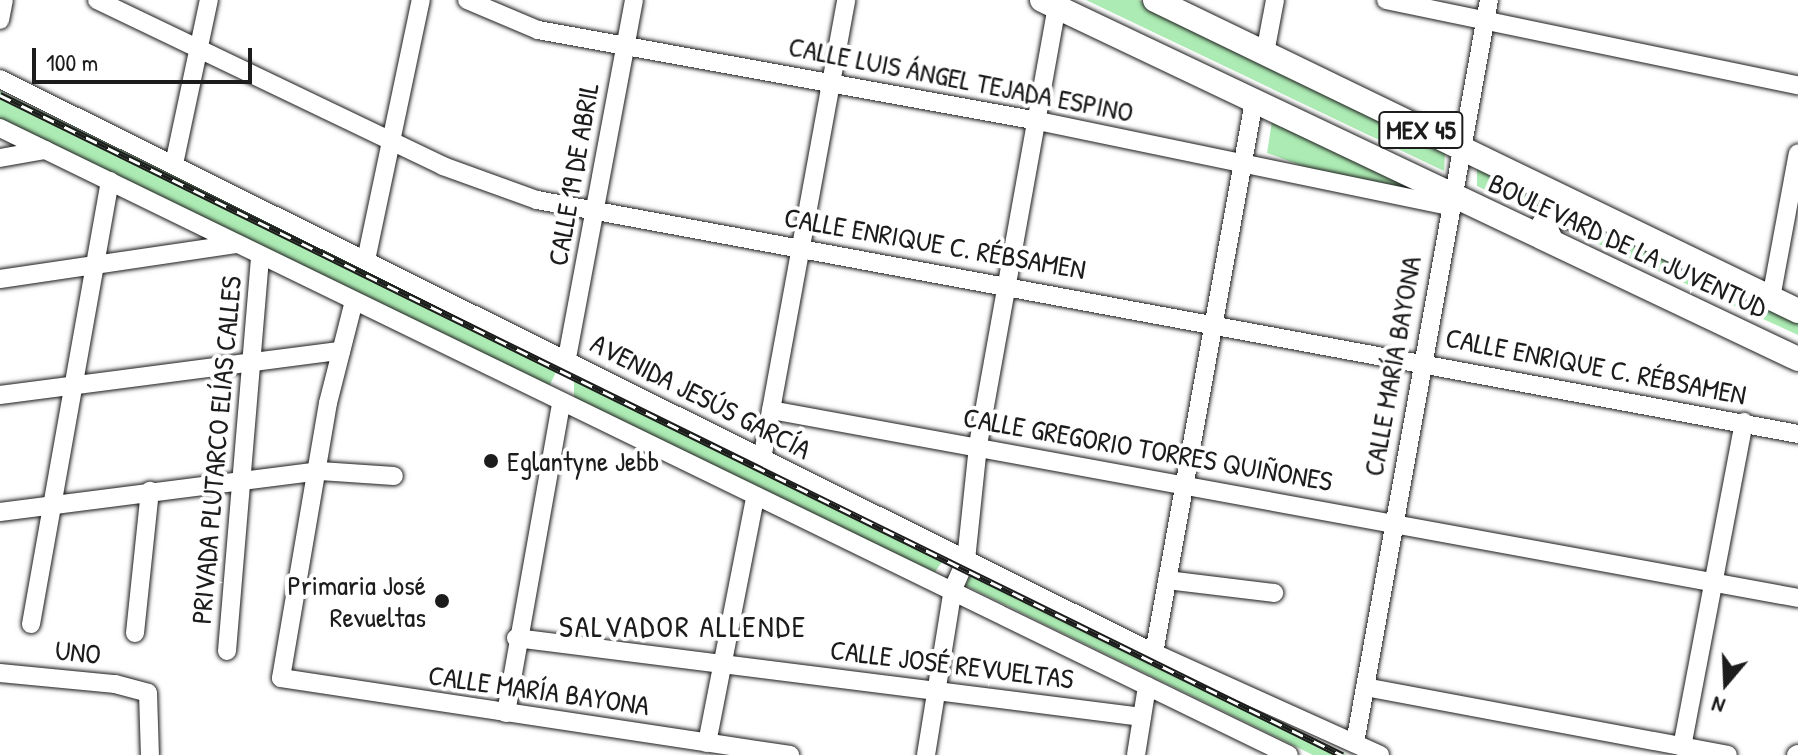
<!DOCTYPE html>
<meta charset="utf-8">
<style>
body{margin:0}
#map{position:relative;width:1798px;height:755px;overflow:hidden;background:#fff;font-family:"Patrick Hand",sans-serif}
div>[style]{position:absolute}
.green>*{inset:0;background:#acebb3;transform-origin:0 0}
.roads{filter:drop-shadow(0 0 2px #1c1c1c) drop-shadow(0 0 2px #1c1c1c)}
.minor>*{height:18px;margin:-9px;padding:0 9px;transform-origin:9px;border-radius:9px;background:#fff}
.major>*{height:24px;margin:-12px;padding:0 12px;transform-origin:12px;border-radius:12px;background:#fff}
.rail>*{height:7px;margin-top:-3.5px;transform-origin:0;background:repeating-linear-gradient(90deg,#fff 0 12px,#1c1c1c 0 24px);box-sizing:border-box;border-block:2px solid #1c1c1c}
.dots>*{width:22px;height:22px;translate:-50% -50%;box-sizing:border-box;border:4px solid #fff;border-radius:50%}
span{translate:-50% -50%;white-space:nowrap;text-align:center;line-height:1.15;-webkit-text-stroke:8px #fff;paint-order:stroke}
.shield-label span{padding:2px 6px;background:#fff;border:2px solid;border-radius:6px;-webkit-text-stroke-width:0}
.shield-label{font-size:26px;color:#1c1c1c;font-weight:700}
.street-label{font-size:28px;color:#1c1c1c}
.poi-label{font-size:28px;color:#1c1c1c}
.left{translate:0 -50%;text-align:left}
.right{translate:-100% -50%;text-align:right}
.neighbourhood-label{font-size:30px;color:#1c1c1c;letter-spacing:2px}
.north{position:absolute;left:1686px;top:643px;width:80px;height:80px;-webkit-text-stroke:6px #fff;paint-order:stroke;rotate:199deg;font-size:22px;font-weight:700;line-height:32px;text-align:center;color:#1c1c1c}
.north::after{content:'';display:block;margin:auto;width:28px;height:36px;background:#1c1c1c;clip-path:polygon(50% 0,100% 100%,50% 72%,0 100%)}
.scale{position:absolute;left:32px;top:48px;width:220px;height:36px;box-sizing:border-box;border:4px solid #1c1c1c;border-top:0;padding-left:10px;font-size:24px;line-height:28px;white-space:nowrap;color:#1c1c1c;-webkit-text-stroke:6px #fff;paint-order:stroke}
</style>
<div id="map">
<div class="green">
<i style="clip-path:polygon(1086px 0,1139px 0,1445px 153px,1444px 171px)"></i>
<i style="left:0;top:91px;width:623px;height:31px;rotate:26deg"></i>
<i style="clip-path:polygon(1272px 121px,1433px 191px,1362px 188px,1267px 153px)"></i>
<i style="clip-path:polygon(1477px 167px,1542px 198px,1535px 213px,1477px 186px)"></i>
<i style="clip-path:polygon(1562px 220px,1601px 226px,1662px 255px,1798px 323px,1798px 335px,1557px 225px)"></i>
<i style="clip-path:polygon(574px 371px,944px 559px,935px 572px,574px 403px)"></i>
<i style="left:972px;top:572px;width:416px;height:15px;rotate:26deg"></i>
</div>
<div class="roads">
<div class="minor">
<i style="left:97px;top:0;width:384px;rotate:25.6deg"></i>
<i style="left:443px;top:166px;width:100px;rotate:19.9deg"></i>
<i style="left:537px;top:200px;width:1283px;rotate:10.51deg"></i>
<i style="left:467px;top:0;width:77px;rotate:22.9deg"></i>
<i style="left:538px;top:30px;width:508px;rotate:10.31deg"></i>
<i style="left:1038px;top:121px;width:419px;rotate:11.7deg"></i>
<i style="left:1386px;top:0;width:421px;rotate:11.7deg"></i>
<i style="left:0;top:20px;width:20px;rotate:-79deg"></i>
<i style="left:1265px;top:53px;width:54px;rotate:-79.3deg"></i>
<i style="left:0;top:79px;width:1289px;rotate:26.45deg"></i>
<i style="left:1154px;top:653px;width:248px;rotate:24.3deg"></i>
<i style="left:0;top:128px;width:1433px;rotate:25.94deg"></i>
<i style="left:0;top:158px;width:46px;rotate:-10.1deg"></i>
<i style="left:174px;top:164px;width:168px;rotate:-78deg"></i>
<i style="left:366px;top:260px;width:266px;rotate:-78.1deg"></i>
<i style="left:0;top:279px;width:240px;rotate:-8.4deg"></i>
<i style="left:1771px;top:298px;width:147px;rotate:-79.5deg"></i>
<i style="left:354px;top:301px;width:105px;rotate:104.3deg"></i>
<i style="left:328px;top:403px;width:279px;rotate:99.7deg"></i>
<i style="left:281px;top:678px;width:515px;rotate:8.6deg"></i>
<i style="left:567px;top:358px;width:364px;rotate:-79.4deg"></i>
<i style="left:0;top:395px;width:344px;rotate:-7.4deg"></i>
<i style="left:771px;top:410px;width:1044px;rotate:10.37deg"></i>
<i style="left:762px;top:459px;width:467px;rotate:-79.6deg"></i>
<i style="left:0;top:512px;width:323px;rotate:-7.3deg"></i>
<i style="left:320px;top:471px;width:74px;rotate:3.9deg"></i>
<i style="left:1167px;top:580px;width:108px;rotate:6.9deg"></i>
<i style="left:31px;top:624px;width:450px;rotate:-79.9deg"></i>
<i style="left:135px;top:633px;width:143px;rotate:-84deg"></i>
<i style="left:516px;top:638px;width:631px;rotate:7.19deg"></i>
<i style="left:227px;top:651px;width:397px;rotate:-85.2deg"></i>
<i style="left:1154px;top:653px;width:561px;rotate:-79.73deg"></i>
<i style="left:0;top:673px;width:116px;rotate:5.5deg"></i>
<i style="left:115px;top:684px;width:34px;rotate:15deg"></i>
<i style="left:148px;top:693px;width:62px;rotate:88.2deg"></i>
<i style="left:1365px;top:687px;width:369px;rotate:10.6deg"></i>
<i style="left:506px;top:713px;width:314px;rotate:-79.9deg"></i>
<i style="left:707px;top:743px;width:250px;rotate:-78.9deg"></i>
<i style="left:1355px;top:743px;width:755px;rotate:-79.78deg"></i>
<i style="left:1682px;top:747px;width:331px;rotate:-79.2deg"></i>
<i style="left:926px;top:755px;width:168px;rotate:-80.8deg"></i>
<i style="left:953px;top:589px;width:32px;rotate:-66deg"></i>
<i style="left:966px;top:560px;width:116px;rotate:-84deg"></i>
<i style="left:978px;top:445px;width:445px;rotate:-79.8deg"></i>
<i style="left:1136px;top:755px;width:70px;rotate:-80.9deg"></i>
<i style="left:1796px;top:755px;width:2px;rotate:-27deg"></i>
</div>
<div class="major">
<i style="left:1042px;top:0;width:837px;rotate:25.4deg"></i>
<i style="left:1155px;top:0;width:714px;rotate:25.81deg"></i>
<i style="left:1551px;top:240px;width:17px;rotate:-115deg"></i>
<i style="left:1544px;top:225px;width:12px;rotate:-66deg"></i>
<i style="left:1549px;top:214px;width:36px;rotate:8deg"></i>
</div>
</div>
<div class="rail">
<i style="left:0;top:95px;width:1496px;rotate:26.19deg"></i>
</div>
<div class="dots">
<i style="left:491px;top:461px;background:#1c1c1c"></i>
<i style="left:442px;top:601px;background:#1c1c1c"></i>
</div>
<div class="shield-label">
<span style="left:1421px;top:130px">MEX 45</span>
</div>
<div class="street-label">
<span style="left:961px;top:79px;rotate:11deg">CALLE LUIS ÁNGEL TEJADA ESPINO</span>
<span style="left:573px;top:174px;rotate:-80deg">CALLE 19 DE ABRIL</span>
<span style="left:935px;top:243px;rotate:10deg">CALLE ENRIQUE C. RÉBSAMEN</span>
<span style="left:1628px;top:245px;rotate:25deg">BOULEVARD DE LA JUVENTUD</span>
<span style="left:1392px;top:366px;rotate:-80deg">CALLE MARÍA BAYONA</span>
<span style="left:1596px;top:366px;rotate:11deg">CALLE ENRIQUE C. RÉBSAMEN</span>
<span style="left:701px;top:396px;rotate:27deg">AVENIDA JESÚS GARCÍA</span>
<span style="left:1148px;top:449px;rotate:10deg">CALLE GREGORIO TORRES QUIÑONES</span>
<span style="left:216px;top:450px;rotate:-85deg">PRIVADA PLUTARCO ELÍAS CALLES</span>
<span style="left:78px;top:652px;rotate:6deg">UNO</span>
<span style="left:952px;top:664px;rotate:7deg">CALLE JOSÉ REVUELTAS</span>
<span style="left:539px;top:690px;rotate:8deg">CALLE MARÍA BAYONA</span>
</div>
<div class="poi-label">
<span class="left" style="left:507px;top:461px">Eglantyne Jebb</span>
<span class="right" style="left:426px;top:601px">Primaria José<br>Revueltas</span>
</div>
<div class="neighbourhood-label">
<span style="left:683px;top:626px">SALVADOR ALLENDE</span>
</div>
<div class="north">N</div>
<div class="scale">100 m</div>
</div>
